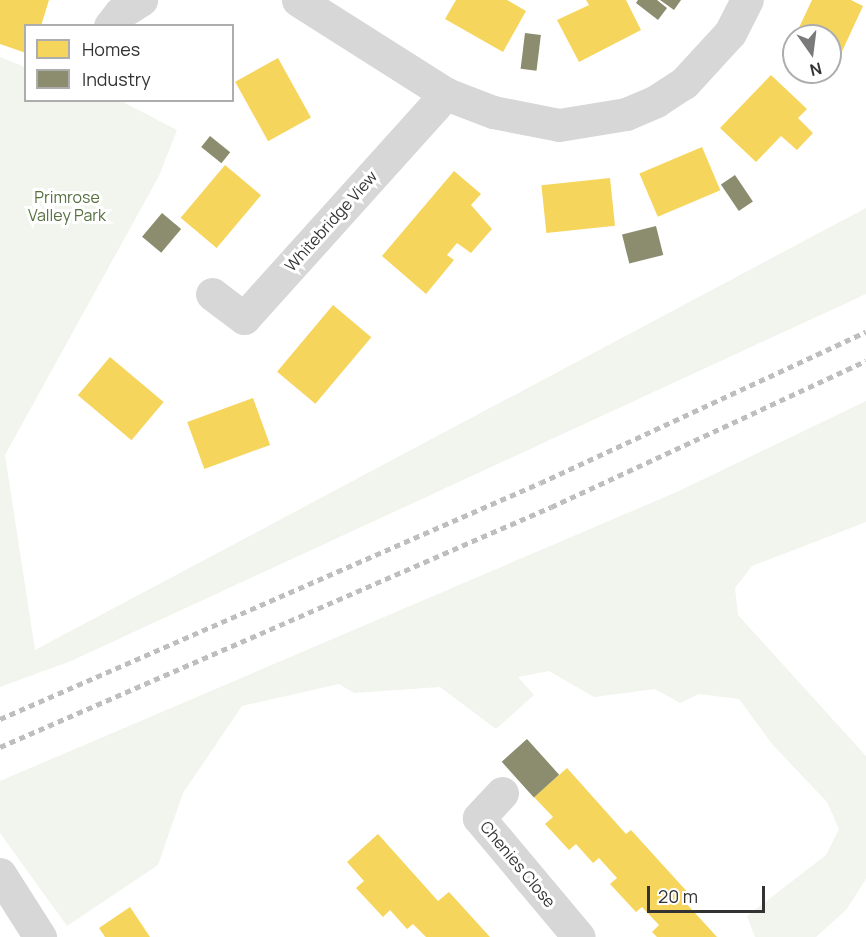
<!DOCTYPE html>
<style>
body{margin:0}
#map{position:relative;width:866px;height:937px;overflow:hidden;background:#fff;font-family:Manrope,sans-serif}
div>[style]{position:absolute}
.green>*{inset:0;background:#f1f5ed}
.homes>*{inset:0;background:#f6d55c;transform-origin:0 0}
.industry>*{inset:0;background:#8c8c6e;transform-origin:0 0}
.minor>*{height:33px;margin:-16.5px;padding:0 16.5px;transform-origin:16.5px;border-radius:16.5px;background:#d7d7d7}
.rail>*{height:4.5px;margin-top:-2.25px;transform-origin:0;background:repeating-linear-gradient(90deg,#bebebe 0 6px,transparent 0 10.5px)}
span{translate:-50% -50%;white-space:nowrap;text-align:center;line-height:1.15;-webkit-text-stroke:6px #fff;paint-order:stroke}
.park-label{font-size:16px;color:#56703f}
.street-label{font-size:16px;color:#333}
.legend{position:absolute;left:24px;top:24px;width:210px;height:78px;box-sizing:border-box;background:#fff;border:2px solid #adadad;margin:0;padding:8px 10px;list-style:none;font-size:18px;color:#333}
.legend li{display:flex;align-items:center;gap:12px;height:30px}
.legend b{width:30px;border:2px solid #adadad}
.north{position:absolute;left:782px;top:24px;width:60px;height:60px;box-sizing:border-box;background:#fff;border:2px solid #adadad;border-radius:50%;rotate:166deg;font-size:16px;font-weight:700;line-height:24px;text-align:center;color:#333}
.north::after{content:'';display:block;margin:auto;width:21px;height:27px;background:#7a7a7a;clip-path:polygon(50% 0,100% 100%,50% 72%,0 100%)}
.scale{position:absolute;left:647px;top:886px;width:118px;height:27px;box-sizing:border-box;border:3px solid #333;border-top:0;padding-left:8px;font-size:18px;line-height:21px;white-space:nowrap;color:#333;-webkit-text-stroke:4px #fff;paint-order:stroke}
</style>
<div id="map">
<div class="green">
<i style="clip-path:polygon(0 57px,25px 67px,26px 100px,121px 101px,177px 130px,159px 176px,5px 455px,35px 650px,866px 208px,866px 294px,71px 661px,0 687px)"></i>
<i style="clip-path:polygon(866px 401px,866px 522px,752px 566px,735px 588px,738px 615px,866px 756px,866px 879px,846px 910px,816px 937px,755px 937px,747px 916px,826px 855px,839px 829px,827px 802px,772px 744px,739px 699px,699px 694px,680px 703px,655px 689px,594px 697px,549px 671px,518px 677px,534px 695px,496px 729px,440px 687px,354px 693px,339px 684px,242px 706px,183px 793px,158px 865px,67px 926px,0 833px,0 781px,679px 491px)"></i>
</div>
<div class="homes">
<i style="clip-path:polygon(0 0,49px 0,41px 26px,26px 26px,26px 53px,0 44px)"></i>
<i style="clip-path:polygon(456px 0,507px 0,526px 11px,503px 52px,445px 19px)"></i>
<i style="clip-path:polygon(586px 0,626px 0,641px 30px,579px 62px,557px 20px,589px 5px)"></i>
<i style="clip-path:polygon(812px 0,851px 0,863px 6px,833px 71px,830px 70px,830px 36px,795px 36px)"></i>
<i style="left:278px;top:58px;width:68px;height:49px;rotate:61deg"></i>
<i style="clip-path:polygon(771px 75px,807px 109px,798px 118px,813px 133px,797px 150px,781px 136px,756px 162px,720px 128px)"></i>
<i style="left:702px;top:147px;width:47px;height:68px;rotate:67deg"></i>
<i style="left:225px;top:165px;width:47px;height:69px;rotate:40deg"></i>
<i style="clip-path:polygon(454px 171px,481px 194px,471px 205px,492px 229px,471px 253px,457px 243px,447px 255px,454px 260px,426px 294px,382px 256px)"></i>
<i style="left:610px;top:178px;width:48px;height:69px;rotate:84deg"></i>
<i style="left:333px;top:305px;width:50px;height:87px;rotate:40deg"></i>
<i style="left:110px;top:357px;width:70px;height:50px;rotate:40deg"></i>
<i style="left:253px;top:398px;width:50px;height:70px;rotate:70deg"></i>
<i style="clip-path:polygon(567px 768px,626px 834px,631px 830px,691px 896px,685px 902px,717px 937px,657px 937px,652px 932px,659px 925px,642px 907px,636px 912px,610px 884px,617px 878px,599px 858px,593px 863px,576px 844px,569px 850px,545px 824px,553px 817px,534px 797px)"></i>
<i style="clip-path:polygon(378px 834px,438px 901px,449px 892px,490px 937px,426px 937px,413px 924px,407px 929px,390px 910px,383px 917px,356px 888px,364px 881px,347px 862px)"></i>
<i style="clip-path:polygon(130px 907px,150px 937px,105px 937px,99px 928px)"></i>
</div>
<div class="industry">
<i style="clip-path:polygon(638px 0,657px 0,667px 8px,658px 20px,636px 3px)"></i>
<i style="clip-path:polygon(660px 0,681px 0,674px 10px)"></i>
<i style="left:525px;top:33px;width:16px;height:36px;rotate:7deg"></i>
<i style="left:210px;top:136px;width:26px;height:14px;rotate:39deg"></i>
<i style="left:735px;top:175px;width:32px;height:17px;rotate:56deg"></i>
<i style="left:162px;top:213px;width:25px;height:31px;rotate:40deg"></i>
<i style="left:656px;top:226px;width:30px;height:35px;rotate:76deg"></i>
<i style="left:527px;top:739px;width:48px;height:34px;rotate:48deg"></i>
</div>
<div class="minor">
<i style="left:298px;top:0;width:175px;rotate:32.4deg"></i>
<i style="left:446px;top:94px;width:50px;rotate:21deg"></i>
<i style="left:493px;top:112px;width:67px;rotate:11.1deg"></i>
<i style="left:559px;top:125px;width:68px;rotate:-9.3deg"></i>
<i style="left:626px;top:114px;width:33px;rotate:-23deg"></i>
<i style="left:656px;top:101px;width:33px;rotate:-33deg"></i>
<i style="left:684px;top:83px;width:68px;rotate:-47.4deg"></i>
<i style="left:730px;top:33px;width:37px;rotate:-63deg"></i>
<i style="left:110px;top:26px;width:16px;rotate:-52deg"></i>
<i style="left:120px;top:13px;width:25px;rotate:-32deg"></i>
<i style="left:212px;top:294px;width:40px;rotate:37deg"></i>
<i style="left:244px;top:318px;width:302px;rotate:-48deg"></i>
<i style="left:502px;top:793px;width:34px;rotate:133deg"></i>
<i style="left:479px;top:818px;width:155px;rotate:50deg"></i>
<i style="left:0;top:874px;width:75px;rotate:57.6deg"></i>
</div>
<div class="rail">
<i style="left:0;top:719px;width:589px;rotate:-23.61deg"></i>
<i style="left:540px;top:483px;width:359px;rotate:-24.9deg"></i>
<i style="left:0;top:747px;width:601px;rotate:-23.54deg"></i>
<i style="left:551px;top:507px;width:347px;rotate:-24.9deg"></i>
</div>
<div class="park-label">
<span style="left:67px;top:206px">Primrose<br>Valley Park</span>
</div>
<div class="street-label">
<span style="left:331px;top:221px;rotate:-48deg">Whitebridge View</span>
<span style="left:518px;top:864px;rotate:50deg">Chenies Close</span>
</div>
<ul class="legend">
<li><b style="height:16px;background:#f6d55c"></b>Homes</li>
<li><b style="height:16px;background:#8c8c6e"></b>Industry</li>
</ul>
<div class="north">N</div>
<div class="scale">20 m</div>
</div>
